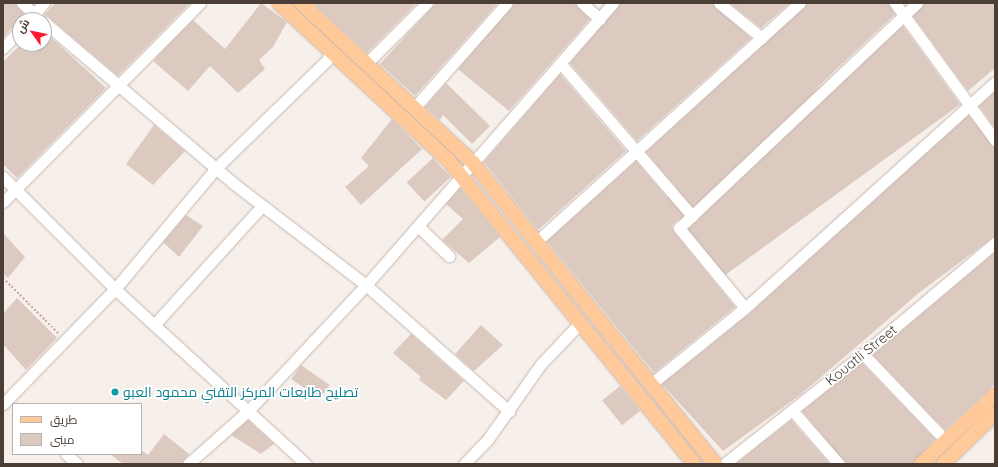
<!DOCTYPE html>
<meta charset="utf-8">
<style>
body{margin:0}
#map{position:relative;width:998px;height:467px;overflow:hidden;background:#f6efea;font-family:Quicksand,Cairo,sans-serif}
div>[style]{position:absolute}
.building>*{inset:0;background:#dccac1;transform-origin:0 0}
.path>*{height:2px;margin-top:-1px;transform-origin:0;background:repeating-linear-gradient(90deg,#c6ac9b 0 2px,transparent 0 4px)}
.roads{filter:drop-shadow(0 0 1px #c6b7ae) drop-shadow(0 0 1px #c6b7ae)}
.minor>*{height:11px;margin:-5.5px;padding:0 5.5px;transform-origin:5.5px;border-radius:5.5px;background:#fff}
.major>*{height:14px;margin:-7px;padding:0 7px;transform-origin:7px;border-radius:7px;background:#ffc99a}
.dots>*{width:11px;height:11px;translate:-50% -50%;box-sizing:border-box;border:2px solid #fff;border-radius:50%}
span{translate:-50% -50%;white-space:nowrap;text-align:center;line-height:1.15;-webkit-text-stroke:3.5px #fff;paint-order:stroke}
.street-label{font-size:14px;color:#4b3e37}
.culture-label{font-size:14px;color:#0d838f}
.left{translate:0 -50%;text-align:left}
.frame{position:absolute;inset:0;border:4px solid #4b3e37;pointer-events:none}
.legend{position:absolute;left:12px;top:403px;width:130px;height:52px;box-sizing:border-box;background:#fff;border:1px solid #b7b2af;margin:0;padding:5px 7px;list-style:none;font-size:12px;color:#4b3e37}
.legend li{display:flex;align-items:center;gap:8px;height:20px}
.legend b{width:20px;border:1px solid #b7b2af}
.north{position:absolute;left:12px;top:12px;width:40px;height:40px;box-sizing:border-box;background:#fff;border:1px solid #b7b2af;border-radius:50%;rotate:303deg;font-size:11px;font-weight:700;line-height:16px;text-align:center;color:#4b3e37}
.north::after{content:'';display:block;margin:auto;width:14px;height:18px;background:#ff182f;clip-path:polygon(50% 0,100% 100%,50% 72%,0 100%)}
</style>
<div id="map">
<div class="building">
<i style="clip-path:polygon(3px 3px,15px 3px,24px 14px,3px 38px)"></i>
<i style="clip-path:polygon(55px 3px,190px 3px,118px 76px,45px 14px)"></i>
<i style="clip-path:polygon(261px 3px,287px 22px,273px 47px,259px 60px,265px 69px,238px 93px,210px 66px,188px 91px,153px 61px,193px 20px,225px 49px)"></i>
<i style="clip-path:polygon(313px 3px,417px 3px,367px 53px)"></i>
<i style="clip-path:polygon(436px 3px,498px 3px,415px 96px,380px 64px)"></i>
<i style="clip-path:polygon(514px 3px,575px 3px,590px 19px,509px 111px,458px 69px)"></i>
<i style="clip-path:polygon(620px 3px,712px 3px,751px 38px,637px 141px,570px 63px)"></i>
<i style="clip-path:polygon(730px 3px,790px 3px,761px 28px)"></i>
<i style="clip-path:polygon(807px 3px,888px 3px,895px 14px,692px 206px,646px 152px)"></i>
<i style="clip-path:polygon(924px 3px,995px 3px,995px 68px,968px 91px,913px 16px)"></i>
<i style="left:903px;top:26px;width:97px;height:295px;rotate:54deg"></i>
<i style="clip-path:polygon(44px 31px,106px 88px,17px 178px,3px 164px,3px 62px,21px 44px,44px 44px)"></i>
<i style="clip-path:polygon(560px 74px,626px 151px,538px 230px,484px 162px)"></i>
<i style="clip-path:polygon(446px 83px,490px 126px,472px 144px,443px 115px,440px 120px,425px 107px)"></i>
<i style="clip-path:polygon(995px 91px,995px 128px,979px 106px)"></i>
<i style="clip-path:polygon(968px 115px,995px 147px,995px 236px,920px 292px,800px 395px,723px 451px,662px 384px,750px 313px)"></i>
<i style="clip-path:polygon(392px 119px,422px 149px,361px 205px,345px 187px,369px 166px,361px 158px)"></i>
<i style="clip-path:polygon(154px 125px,185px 151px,153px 185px,126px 164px)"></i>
<i style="left:433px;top:158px;width:26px;height:36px;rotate:47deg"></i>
<i style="clip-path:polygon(636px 161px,682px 215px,672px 226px,674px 232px,735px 307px,654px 373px,547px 241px)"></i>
<i style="clip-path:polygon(460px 188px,500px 237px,469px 263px,442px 240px,463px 219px,446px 204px)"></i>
<i style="clip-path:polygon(186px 215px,203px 226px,179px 257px,163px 242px)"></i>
<i style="clip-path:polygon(3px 233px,25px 257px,8px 278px,3px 273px)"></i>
<i style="clip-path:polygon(995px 252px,995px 384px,945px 430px,873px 355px)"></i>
<i style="clip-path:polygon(17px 298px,57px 338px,26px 370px,3px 344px,3px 314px)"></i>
<i style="clip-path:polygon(481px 325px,503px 345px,474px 371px,455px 354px)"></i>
<i style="clip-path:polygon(411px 334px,464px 381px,446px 400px,419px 380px,421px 377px,393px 353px)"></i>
<i style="clip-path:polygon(862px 363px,935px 439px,913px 464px,846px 464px,802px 411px)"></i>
<i style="left:301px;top:365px;width:35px;height:17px;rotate:35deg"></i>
<i style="left:620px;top:386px;width:32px;height:23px;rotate:51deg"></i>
<i style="clip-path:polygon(248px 420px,274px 444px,261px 454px,231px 435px)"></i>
<i style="clip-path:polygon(791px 420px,830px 464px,735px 464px)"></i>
<i style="clip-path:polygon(164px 434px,189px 454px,181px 464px,123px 464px,110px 454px,141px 454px,141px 450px,148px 455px)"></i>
</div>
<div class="path">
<i style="left:3px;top:278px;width:78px;rotate:45deg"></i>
</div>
<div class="roads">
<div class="minor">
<i style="left:22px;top:3px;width:25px;rotate:42deg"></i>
<i style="left:582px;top:3px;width:24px;rotate:42deg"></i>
<i style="left:719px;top:3px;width:55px;rotate:39.1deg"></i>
<i style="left:895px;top:3px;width:170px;rotate:53.9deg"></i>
<i style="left:29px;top:20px;width:23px;rotate:-49deg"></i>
<i style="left:44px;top:22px;width:248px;rotate:40.4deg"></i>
<i style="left:233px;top:183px;width:168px;rotate:37.5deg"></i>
<i style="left:366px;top:285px;width:191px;rotate:41.4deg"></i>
<i style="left:3px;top:48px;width:25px;rotate:-47deg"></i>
<i style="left:366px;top:64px;width:86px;rotate:-45deg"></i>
<i style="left:561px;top:64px;width:201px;rotate:49.2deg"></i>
<i style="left:414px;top:108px;width:140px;rotate:-48.5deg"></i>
<i style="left:3px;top:177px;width:158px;rotate:45deg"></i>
<i style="left:115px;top:289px;width:259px;rotate:42.5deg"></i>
<i style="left:3px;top:202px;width:280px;rotate:-45.3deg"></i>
<i style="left:419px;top:227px;width:42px;rotate:44deg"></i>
<i style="left:536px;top:242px;width:356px;rotate:-42.2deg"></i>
<i style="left:745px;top:308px;width:104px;rotate:-129.5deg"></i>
<i style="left:679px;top:228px;width:328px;rotate:-43.4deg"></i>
<i style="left:154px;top:325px;width:161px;rotate:-47.8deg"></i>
<i style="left:863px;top:354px;width:120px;rotate:46.3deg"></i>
<i style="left:651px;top:384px;width:121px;rotate:-39deg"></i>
<i style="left:745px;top:308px;width:337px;rotate:-42.1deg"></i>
<i style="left:3px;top:404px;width:161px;rotate:-45.8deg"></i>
<i style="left:115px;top:289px;width:158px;rotate:-50.1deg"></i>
<i style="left:216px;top:168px;width:155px;rotate:-44.2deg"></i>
<i style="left:327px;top:60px;width:11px;rotate:-68deg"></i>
<i style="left:792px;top:410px;width:72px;rotate:49deg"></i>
<i style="left:66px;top:454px;width:15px;rotate:42deg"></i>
<i style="left:188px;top:464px;width:80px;rotate:-41.5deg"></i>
<i style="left:248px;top:411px;width:173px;rotate:-46.9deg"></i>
<i style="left:366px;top:285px;width:375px;rotate:-48.8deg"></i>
<i style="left:464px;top:464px;width:35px;rotate:-46deg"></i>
<i style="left:488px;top:439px;width:92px;rotate:-54.8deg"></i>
<i style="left:541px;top:364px;width:55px;rotate:-46.5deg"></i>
<i style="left:724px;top:464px;width:177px;rotate:-38.4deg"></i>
<i style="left:863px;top:354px;width:172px;rotate:-40.1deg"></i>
</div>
<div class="major">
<i style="left:279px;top:3px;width:232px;rotate:42.9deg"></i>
<i style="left:449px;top:161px;width:390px;rotate:51deg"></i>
<i style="left:301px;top:3px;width:236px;rotate:42.9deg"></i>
<i style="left:474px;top:164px;width:385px;rotate:51.2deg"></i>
<i style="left:921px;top:464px;width:101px;rotate:-43deg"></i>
<i style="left:943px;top:464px;width:72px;rotate:-43.9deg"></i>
</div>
</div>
<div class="dots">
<i style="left:115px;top:392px;background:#0f9aa8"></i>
</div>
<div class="street-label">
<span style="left:861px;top:355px;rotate:-39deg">Kouatli Street</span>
</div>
<div class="culture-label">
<span class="left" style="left:123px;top:392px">تصليح طابعات المركز التقني محمود العبو</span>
</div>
<div class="frame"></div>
<ul class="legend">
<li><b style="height:5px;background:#ffc99a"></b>طريق</li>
<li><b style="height:11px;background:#dccac1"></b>مبنى</li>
</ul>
<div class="north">ش</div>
</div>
